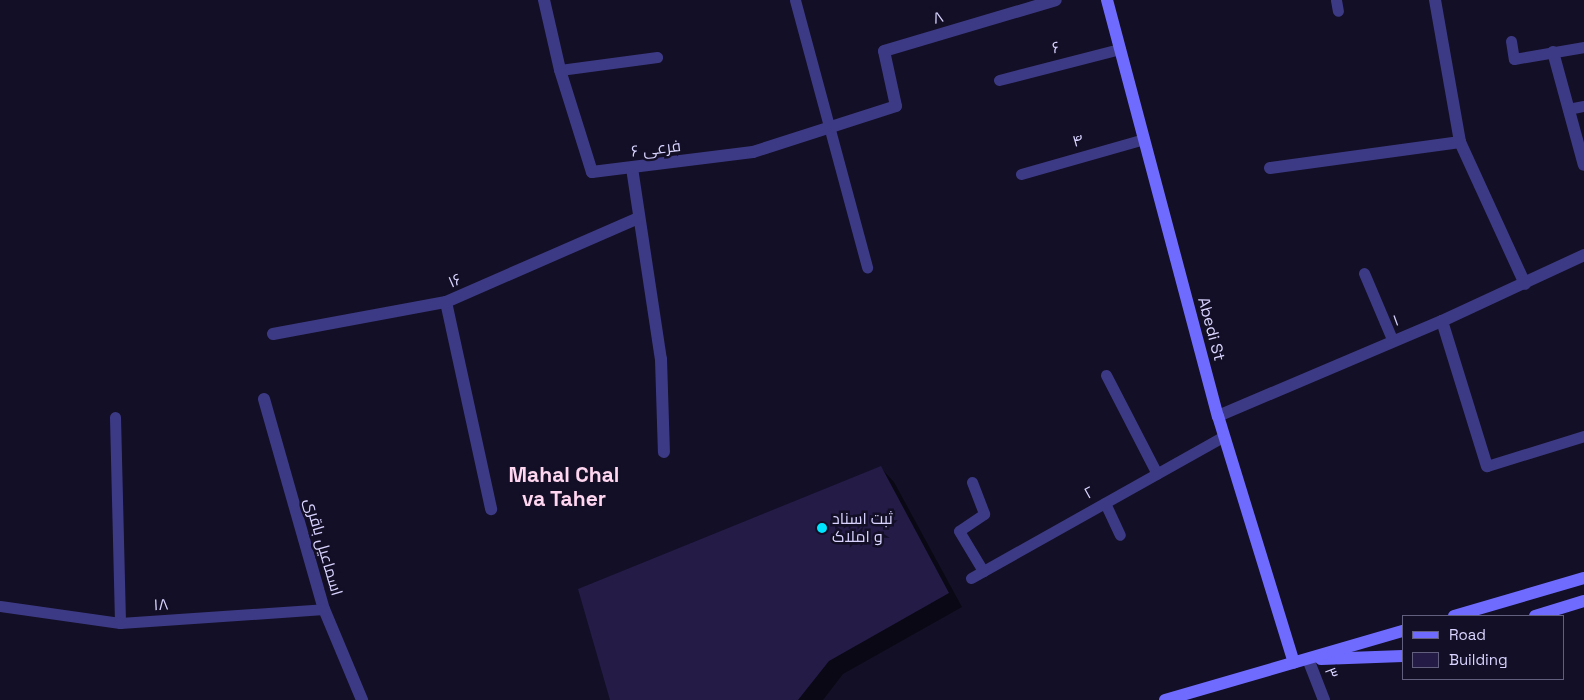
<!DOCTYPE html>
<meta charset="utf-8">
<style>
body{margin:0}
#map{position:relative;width:1584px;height:700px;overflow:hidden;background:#130f26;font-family:"Space Grotesk",Cairo,sans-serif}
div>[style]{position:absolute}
.shadow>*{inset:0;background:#0007}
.building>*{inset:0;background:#241b47}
.service>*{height:11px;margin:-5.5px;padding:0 5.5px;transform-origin:5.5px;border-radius:5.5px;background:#3d3a85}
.minor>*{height:12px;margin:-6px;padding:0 6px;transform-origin:6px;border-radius:6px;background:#3d3a85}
.secondary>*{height:12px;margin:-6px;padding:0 6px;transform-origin:6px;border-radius:6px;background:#6f6bff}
.dots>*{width:14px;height:14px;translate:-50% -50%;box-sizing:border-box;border:2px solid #130f26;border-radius:50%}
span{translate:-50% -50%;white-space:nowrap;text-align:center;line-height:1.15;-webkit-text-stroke:5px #130f26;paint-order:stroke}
.street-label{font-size:16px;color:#d9d4ff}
.poi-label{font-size:16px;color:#d9d4ff}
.left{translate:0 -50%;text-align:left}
.district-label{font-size:21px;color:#ffd6f0;font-weight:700}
.legend{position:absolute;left:1402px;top:615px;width:162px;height:65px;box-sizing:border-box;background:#130f26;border:1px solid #625e7d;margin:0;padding:6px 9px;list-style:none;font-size:15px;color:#d9d4ff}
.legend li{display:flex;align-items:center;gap:10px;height:25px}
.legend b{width:25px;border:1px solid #625e7d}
</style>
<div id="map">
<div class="shadow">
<i style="clip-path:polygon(881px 468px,894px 482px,962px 607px,843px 674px,823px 700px,611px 700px)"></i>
</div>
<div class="building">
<i style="clip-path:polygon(881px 466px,949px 593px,829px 661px,798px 700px,610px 700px,578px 589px)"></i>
</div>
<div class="service">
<i style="left:795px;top:0;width:277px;rotate:74.9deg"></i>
<i style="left:1336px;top:0;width:11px;rotate:80deg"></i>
<i style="left:1511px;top:41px;width:18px;rotate:81deg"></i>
<i style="left:1514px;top:59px;width:71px;rotate:-9.7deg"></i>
<i style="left:560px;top:70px;width:98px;rotate:-7.6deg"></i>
<i style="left:999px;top:80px;width:125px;rotate:-14.4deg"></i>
<i style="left:1568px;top:109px;width:16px;rotate:-11deg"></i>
<i style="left:1021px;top:174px;width:128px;rotate:-15.9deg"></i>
<i style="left:1364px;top:273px;width:72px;rotate:67deg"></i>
<i style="left:1106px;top:375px;width:111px;rotate:62.7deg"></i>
<i style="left:115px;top:417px;width:206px;rotate:88.6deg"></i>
<i style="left:1487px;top:466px;width:102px;rotate:-17.2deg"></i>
<i style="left:972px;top:482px;width:34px;rotate:69deg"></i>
<i style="left:984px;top:514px;width:30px;rotate:146deg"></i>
<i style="left:959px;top:531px;width:47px;rotate:59deg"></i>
<i style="left:1105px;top:503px;width:35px;rotate:65deg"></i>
<i style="left:971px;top:578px;width:290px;rotate:-29.3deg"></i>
<i style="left:0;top:606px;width:121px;rotate:8.1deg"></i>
<i style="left:120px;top:623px;width:204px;rotate:-3.9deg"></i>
</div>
<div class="minor">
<i style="left:544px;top:0;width:72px;rotate:77.1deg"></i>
<i style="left:560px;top:70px;width:107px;rotate:72.6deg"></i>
<i style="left:592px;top:172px;width:162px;rotate:-7.1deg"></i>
<i style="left:753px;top:152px;width:150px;rotate:-17.8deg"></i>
<i style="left:896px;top:106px;width:56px;rotate:-102.3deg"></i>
<i style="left:884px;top:51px;width:179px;rotate:-16.5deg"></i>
<i style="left:1435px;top:0;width:144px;rotate:80deg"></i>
<i style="left:1460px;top:142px;width:156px;rotate:65.4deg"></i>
<i style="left:1553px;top:52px;width:117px;rotate:74.7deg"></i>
<i style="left:632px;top:168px;width:193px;rotate:81.4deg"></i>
<i style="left:661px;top:359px;width:93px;rotate:88.2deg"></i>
<i style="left:1270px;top:168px;width:192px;rotate:-7.8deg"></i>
<i style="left:446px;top:302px;width:212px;rotate:77.7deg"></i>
<i style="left:1442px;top:321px;width:152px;rotate:72.8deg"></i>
<i style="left:273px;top:334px;width:176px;rotate:-10.5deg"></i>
<i style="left:446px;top:302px;width:210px;rotate:-23.6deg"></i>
<i style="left:264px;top:399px;width:218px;rotate:74.1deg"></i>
<i style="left:324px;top:609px;width:99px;rotate:67.3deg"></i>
<i style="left:1218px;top:416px;width:243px;rotate:-23deg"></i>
<i style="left:1442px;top:321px;width:157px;rotate:-24.9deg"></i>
<i style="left:1308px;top:659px;width:44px;rotate:68.7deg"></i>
</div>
<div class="secondary">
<i style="left:1107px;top:0;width:431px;rotate:75.1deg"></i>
<i style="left:1218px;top:416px;width:258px;rotate:72.9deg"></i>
<i style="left:1454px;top:616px;width:135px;rotate:-16.3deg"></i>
<i style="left:1535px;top:616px;width:51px;rotate:-17deg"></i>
<i style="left:1321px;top:659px;width:82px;rotate:-2.1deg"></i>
<i style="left:1165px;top:700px;width:248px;rotate:-16.2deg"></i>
</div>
<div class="dots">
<i style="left:822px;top:528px;background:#00e5ff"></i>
</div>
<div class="street-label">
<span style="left:938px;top:18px;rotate:-17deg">۸</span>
<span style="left:1056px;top:48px;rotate:-14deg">۶</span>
<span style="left:1078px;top:141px;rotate:-16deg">۴</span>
<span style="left:656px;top:149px;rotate:-7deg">فرعی ۶</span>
<span style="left:455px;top:281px;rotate:-24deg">۱۶</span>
<span style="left:1396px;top:321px;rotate:-20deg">۱</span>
<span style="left:1211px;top:329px;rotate:75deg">Abedi St</span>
<span style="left:1089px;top:493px;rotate:-29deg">۲</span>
<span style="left:323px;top:547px;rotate:74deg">اسماعیل باقری</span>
<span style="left:161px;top:605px;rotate:-3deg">۱۸</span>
<span style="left:1331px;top:673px;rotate:69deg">۳</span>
</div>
<div class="poi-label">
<span class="left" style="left:832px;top:528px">ثبت اسناد<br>و املاک</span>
</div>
<div class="district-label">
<span style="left:564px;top:487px">Mahal Chal<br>va Taher</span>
</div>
<ul class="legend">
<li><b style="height:6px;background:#6f6bff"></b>Road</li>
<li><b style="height:14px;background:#241b47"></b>Building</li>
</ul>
</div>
